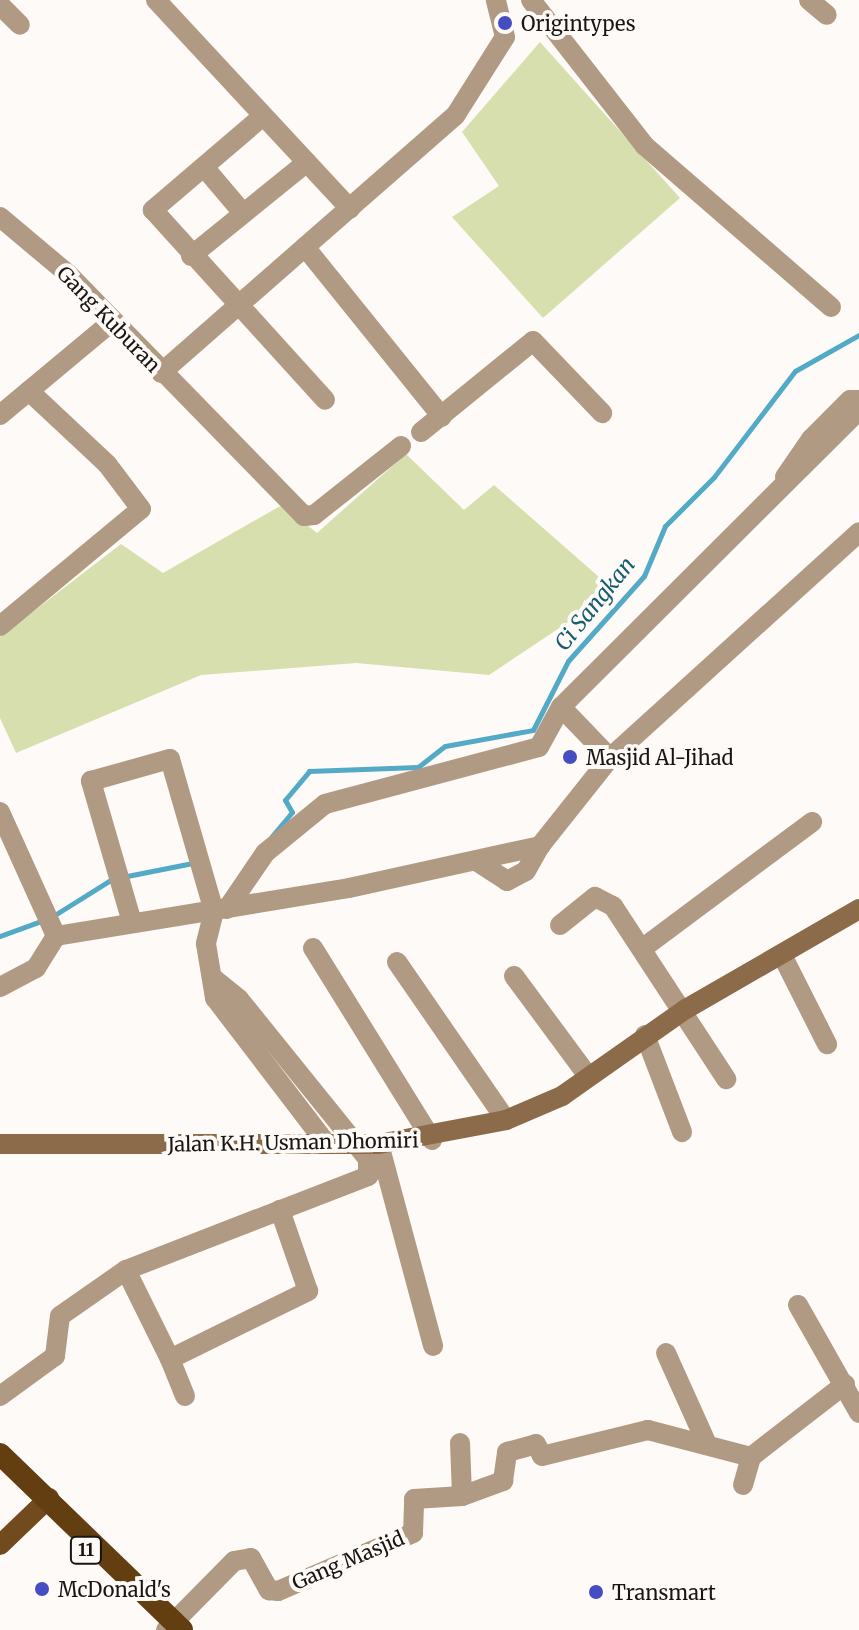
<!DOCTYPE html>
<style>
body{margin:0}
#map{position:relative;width:859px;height:1630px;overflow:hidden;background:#fefaf7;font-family:Merriweather,serif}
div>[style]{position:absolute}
.green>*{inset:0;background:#d7dfae}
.stream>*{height:5px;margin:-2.5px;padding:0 2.5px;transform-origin:2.5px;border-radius:2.5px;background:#53aac6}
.minor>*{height:20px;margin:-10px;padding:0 10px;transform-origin:10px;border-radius:10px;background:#b19a83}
.secondary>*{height:20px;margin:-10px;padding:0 10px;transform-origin:10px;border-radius:10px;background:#8c6b4a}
.primary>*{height:20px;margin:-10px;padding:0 10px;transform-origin:10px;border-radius:10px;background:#714a1e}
.trunk>*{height:22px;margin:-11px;padding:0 11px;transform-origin:11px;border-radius:11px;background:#623e11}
.dots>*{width:22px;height:22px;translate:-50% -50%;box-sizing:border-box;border:4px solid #fefaf7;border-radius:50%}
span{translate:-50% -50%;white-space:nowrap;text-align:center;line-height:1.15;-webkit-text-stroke:8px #fefaf7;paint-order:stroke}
.shield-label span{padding:2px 6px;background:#fefaf7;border:2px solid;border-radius:6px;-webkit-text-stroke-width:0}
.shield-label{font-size:18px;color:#191512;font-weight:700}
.poi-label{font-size:20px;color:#191512}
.left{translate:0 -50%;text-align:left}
.street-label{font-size:20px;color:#191512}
.water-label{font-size:22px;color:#165d71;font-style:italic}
</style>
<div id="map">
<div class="green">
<i style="clip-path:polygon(540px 42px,680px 198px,543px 318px,452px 217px,499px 186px,462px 132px)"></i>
<i style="clip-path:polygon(406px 454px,464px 510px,494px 485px,615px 591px,489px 675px,356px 663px,201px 675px,16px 753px,0 718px,0 637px,121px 544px,163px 573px,282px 505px,317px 533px)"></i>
</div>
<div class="stream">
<i style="left:272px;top:836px;width:31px;rotate:-50deg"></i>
<i style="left:292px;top:812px;width:14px;rotate:-120deg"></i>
<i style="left:285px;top:800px;width:38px;rotate:-50deg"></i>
<i style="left:309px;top:771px;width:109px;rotate:-2.1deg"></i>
<i style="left:418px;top:767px;width:34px;rotate:-38deg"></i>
<i style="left:445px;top:746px;width:89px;rotate:-10.3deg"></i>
<i style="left:533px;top:730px;width:77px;rotate:-63.1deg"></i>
<i style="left:568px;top:661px;width:114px;rotate:-48.2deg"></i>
<i style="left:644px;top:576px;width:54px;rotate:-67.2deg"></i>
<i style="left:665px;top:526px;width:69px;rotate:-45deg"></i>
<i style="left:714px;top:477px;width:133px;rotate:-52.6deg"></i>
<i style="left:795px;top:371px;width:73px;rotate:-29.4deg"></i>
<i style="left:122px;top:877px;width:72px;rotate:-11.2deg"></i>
<i style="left:53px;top:916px;width:70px;rotate:-32.1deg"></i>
<i style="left:0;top:936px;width:47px;rotate:-20deg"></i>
</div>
<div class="minor">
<i style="left:156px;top:0;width:285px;rotate:47.1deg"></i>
<i style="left:531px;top:0;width:185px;rotate:52deg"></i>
<i style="left:645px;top:146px;width:246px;rotate:40.9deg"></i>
<i style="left:809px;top:0;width:23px;rotate:40deg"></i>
<i style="left:0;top:5px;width:28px;rotate:45deg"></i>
<i style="left:263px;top:116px;width:145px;rotate:139.5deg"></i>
<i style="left:153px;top:210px;width:256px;rotate:47.8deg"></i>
<i style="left:204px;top:167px;width:60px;rotate:49.7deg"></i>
<i style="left:0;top:217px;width:89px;rotate:40deg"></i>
<i style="left:68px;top:274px;width:338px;rotate:45.7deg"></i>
<i style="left:304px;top:516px;width:10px;rotate:-6deg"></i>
<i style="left:314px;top:515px;width:111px;rotate:-38.4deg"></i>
<i style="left:305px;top:247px;width:218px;rotate:51.1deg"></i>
<i style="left:191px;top:256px;width:149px;rotate:-39deg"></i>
<i style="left:161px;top:373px;width:390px;rotate:-41.2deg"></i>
<i style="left:455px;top:116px;width:93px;rotate:-57.7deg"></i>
<i style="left:505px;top:37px;width:38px;rotate:-104deg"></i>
<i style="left:0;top:415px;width:147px;rotate:-39.8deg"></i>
<i style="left:421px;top:432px;width:144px;rotate:-39.1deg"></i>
<i style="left:533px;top:341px;width:100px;rotate:46.2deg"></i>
<i style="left:785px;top:477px;width:46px;rotate:-55.6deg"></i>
<i style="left:811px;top:439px;width:55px;rotate:-45deg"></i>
<i style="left:850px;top:400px;width:9px"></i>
<i style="left:0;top:626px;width:183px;rotate:-39.7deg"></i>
<i style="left:141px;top:509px;width:56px;rotate:-127.1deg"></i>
<i style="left:107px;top:464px;width:107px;rotate:-136.9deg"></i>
<i style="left:561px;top:707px;width:71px;rotate:46.1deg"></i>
<i style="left:0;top:812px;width:136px;rotate:65.7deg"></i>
<i style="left:56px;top:936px;width:38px;rotate:122deg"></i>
<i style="left:36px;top:968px;width:41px;rotate:152.2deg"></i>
<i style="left:478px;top:862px;width:35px;rotate:33deg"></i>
<i style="left:507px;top:881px;width:21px;rotate:-28deg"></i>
<i style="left:526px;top:871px;width:29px;rotate:-61deg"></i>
<i style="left:227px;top:909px;width:68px;rotate:-55.8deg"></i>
<i style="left:265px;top:853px;width:77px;rotate:-39.2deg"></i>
<i style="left:325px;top:804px;width:221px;rotate:-14.9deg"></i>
<i style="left:539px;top:747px;width:46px;rotate:-61.2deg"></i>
<i style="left:561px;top:707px;width:421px;rotate:-44.9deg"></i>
<i style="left:131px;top:919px;width:144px;rotate:-106.2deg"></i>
<i style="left:91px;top:781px;width:82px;rotate:-15.6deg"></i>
<i style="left:170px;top:759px;width:158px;rotate:73.9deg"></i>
<i style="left:214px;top:911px;width:34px;rotate:104deg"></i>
<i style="left:206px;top:944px;width:55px;rotate:80.5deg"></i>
<i style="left:215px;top:998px;width:183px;rotate:52.6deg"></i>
<i style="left:560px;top:925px;width:45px;rotate:-38.7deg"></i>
<i style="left:595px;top:897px;width:20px;rotate:27deg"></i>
<i style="left:613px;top:906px;width:207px;rotate:56.8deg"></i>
<i style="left:56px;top:936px;width:297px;rotate:-9.3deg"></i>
<i style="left:349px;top:888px;width:196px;rotate:-12.4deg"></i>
<i style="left:540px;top:846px;width:112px;rotate:-51.5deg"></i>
<i style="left:610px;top:758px;width:336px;rotate:-42.2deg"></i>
<i style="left:313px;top:948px;width:226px;rotate:58.2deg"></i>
<i style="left:643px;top:948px;width:211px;rotate:-36.7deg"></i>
<i style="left:782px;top:955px;width:100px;rotate:63.2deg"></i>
<i style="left:397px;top:962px;width:192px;rotate:55.4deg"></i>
<i style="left:514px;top:976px;width:124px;rotate:53.5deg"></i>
<i style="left:645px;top:1035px;width:104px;rotate:69.1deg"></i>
<i style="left:379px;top:1144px;width:209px;rotate:75deg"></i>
<i style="left:126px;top:1270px;width:99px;rotate:63.7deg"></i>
<i style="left:170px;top:1359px;width:154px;rotate:-26.2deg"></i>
<i style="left:308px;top:1291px;width:86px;rotate:-109.1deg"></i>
<i style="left:798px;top:1305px;width:124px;rotate:60.5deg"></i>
<i style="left:666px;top:1353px;width:98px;rotate:65.8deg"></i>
<i style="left:170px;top:1359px;width:40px;rotate:68deg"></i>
<i style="left:0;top:1396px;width:68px;rotate:-36deg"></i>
<i style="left:55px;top:1356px;width:40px;rotate:-82.9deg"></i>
<i style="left:60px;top:1316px;width:80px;rotate:-34.9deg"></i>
<i style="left:126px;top:1270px;width:260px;rotate:-21.2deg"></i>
<i style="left:368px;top:1176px;width:17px;rotate:-90deg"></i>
<i style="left:368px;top:1159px;width:206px;rotate:-128.9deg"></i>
<i style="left:239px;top:999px;width:35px;rotate:-141deg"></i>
<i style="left:460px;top:1443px;width:53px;rotate:87.8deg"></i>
<i style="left:743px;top:1485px;width:29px;rotate:-74deg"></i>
<i style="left:751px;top:1457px;width:119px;rotate:-37.8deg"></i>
<i style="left:166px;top:1630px;width:97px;rotate:-45.4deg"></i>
<i style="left:234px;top:1561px;width:17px;rotate:-10deg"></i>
<i style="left:251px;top:1558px;width:37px;rotate:61deg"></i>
<i style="left:269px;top:1590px;width:9px;rotate:6deg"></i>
<i style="left:278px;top:1591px;width:147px;rotate:-23.2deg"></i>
<i style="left:413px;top:1533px;width:34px;rotate:-88deg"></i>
<i style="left:414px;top:1499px;width:48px;rotate:-3.6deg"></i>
<i style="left:462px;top:1496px;width:44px;rotate:-20.1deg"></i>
<i style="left:503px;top:1481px;width:29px;rotate:-82deg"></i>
<i style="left:507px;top:1452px;width:30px;rotate:-15deg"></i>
<i style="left:536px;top:1444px;width:13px;rotate:63deg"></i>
<i style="left:542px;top:1456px;width:109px;rotate:-13.8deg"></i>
<i style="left:648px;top:1430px;width:106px;rotate:14.7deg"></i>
</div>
<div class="secondary">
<i style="left:0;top:1144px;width:379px"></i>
<i style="left:379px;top:1144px;width:129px;rotate:-10.7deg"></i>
<i style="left:506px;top:1120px;width:61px;rotate:-23.2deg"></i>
<i style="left:562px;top:1096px;width:151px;rotate:-35.1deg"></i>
<i style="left:686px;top:1009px;width:200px;rotate:-30deg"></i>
</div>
<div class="primary">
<i style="left:0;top:1545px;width:68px;rotate:-43.8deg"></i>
</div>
<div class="trunk">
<i style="left:0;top:1454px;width:253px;rotate:44deg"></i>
</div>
<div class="dots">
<i style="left:505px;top:23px;background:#444dc2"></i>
<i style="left:570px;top:757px;background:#444dc2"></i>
<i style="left:42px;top:1589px;background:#444dc2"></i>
<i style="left:596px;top:1592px;background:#444dc2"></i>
</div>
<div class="shield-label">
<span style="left:86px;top:1550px">11</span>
</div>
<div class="poi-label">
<span class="left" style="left:521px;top:23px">Origintypes</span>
<span class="left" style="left:586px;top:757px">Masjid Al-Jihad</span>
<span class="left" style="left:58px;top:1589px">McDonald's</span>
<span class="left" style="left:612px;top:1592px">Transmart</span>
</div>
<div class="street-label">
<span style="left:109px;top:319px;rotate:46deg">Gang Kuburan</span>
<span style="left:293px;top:1142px;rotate:-1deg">Jalan K.H. Usman Dhomiri</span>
<span style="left:348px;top:1560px;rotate:-23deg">Gang Masjid</span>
</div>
<div class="water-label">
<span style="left:595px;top:604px;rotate:-51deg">Ci Sangkan</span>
</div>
</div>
